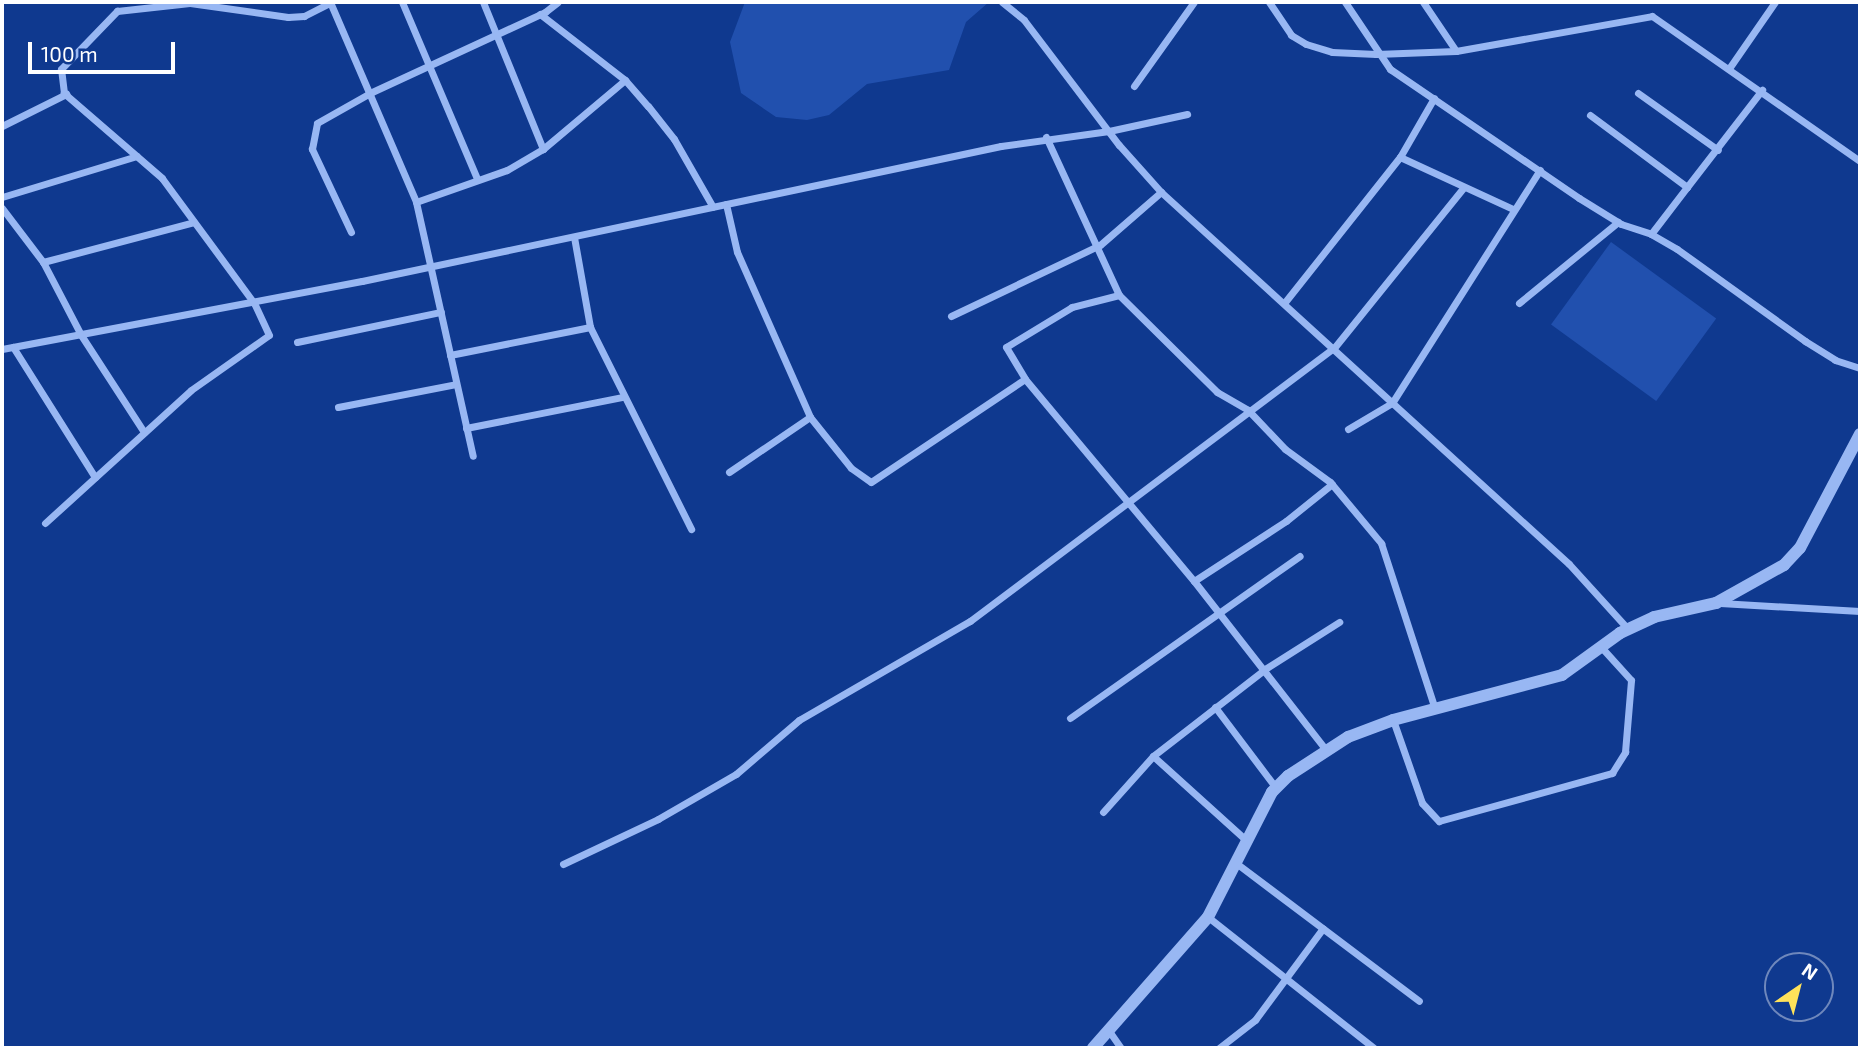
<!DOCTYPE html>
<style>
body{margin:0}
#map{position:relative;width:1862px;height:1050px;overflow:hidden;background:#0f398f;font-family:"Exo 2",sans-serif}
div>[style]{position:absolute}
.green>*{inset:0;background:#2150ae;transform-origin:0 0}
.minor>*{height:7px;margin:-3.5px;padding:0 3.5px;transform-origin:3.5px;border-radius:3.5px;background:#98b7f3}
.tertiary>*{height:12px;margin:-6px;padding:0 6px;transform-origin:6px;border-radius:6px;background:#98b7f3}
span{translate:-50% -50%;white-space:nowrap;text-align:center;line-height:1.15;-webkit-text-stroke:6px #0f398f;paint-order:stroke}
.frame{position:absolute;inset:0;border:4px solid #fff;pointer-events:none}
.north{position:absolute;left:1764px;top:952px;width:70px;height:70px;box-sizing:border-box;background:#0f398f;border:2px solid #6f88bc;border-radius:50%;rotate:35deg;font-size:19px;font-weight:700;line-height:28px;text-align:center;color:#fff}
.north::after{content:'';display:block;margin:auto;width:24px;height:32px;background:#ffe25a;clip-path:polygon(50% 0,100% 100%,50% 72%,0 100%)}
.scale{position:absolute;left:28px;top:42px;width:147px;height:32px;box-sizing:border-box;border:4px solid #fff;border-top:0;padding-left:9px;font-size:21px;line-height:24px;white-space:nowrap;color:#fff;-webkit-text-stroke:5px #0f398f;paint-order:stroke}
</style>
<div id="map">
<div class="green">
<i style="clip-path:polygon(745px 2px,989px 2px,966px 22px,949px 70px,867px 84px,829px 115px,807px 120px,776px 117px,741px 93px,730px 42px)"></i>
<i style="left:1611px;top:242px;width:130px;height:102px;rotate:36deg"></i>
</div>
<div class="minor">
<i style="left:330px;top:2px;width:218px;rotate:66.7deg"></i>
<i style="left:416px;top:202px;width:260px;rotate:77.4deg"></i>
<i style="left:402px;top:2px;width:192px;rotate:67deg"></i>
<i style="left:483px;top:2px;width:159px;rotate:67.8deg"></i>
<i style="left:1002px;top:2px;width:28px;rotate:39deg"></i>
<i style="left:1024px;top:20px;width:157px;rotate:52.8deg"></i>
<i style="left:1119px;top:145px;width:63px;rotate:48.2deg"></i>
<i style="left:1161px;top:192px;width:552px;rotate:42.36deg"></i>
<i style="left:1569px;top:564px;width:88px;rotate:47.8deg"></i>
<i style="left:1269px;top:2px;width:40px;rotate:56deg"></i>
<i style="left:1291px;top:35px;width:17px;rotate:31deg"></i>
<i style="left:1306px;top:44px;width:27px;rotate:17deg"></i>
<i style="left:1332px;top:52px;width:44px;rotate:2.6deg"></i>
<i style="left:1376px;top:54px;width:80px;rotate:-2.1deg"></i>
<i style="left:1456px;top:51px;width:199px;rotate:-10.1deg"></i>
<i style="left:1652px;top:16px;width:254px;rotate:34.9deg"></i>
<i style="left:1345px;top:2px;width:81px;rotate:56.1deg"></i>
<i style="left:1390px;top:69px;width:229px;rotate:34.3deg"></i>
<i style="left:1579px;top:198px;width:49px;rotate:31.8deg"></i>
<i style="left:1621px;top:224px;width:32px;rotate:18deg"></i>
<i style="left:1651px;top:234px;width:30px;rotate:30deg"></i>
<i style="left:1677px;top:249px;width:158px;rotate:35.7deg"></i>
<i style="left:1805px;top:341px;width:36px;rotate:32deg"></i>
<i style="left:1835px;top:360px;width:26px;rotate:18deg"></i>
<i style="left:1423px;top:2px;width:59px;rotate:56deg"></i>
<i style="left:540px;top:14px;width:108px;rotate:37.8deg"></i>
<i style="left:625px;top:80px;width:35px;rotate:49deg"></i>
<i style="left:648px;top:106px;width:42px;rotate:51.8deg"></i>
<i style="left:674px;top:139px;width:78px;rotate:60.2deg"></i>
<i style="left:1730px;top:67px;width:79px;rotate:-55.3deg"></i>
<i style="left:1134px;top:86px;width:103px;rotate:-54.5deg"></i>
<i style="left:1638px;top:93px;width:98px;rotate:35.5deg"></i>
<i style="left:1590px;top:115px;width:121px;rotate:36.6deg"></i>
<i style="left:1687px;top:187px;width:123px;rotate:-52.3deg"></i>
<i style="left:2px;top:126px;width:72px;rotate:-26.6deg"></i>
<i style="left:1046px;top:137px;width:174px;rotate:65.2deg"></i>
<i style="left:1119px;top:295px;width:138px;rotate:44.7deg"></i>
<i style="left:1217px;top:392px;width:36px;rotate:30deg"></i>
<i style="left:1248px;top:410px;width:54px;rotate:46.5deg"></i>
<i style="left:1285px;top:449px;width:56px;rotate:36.3deg"></i>
<i style="left:1330px;top:482px;width:80px;rotate:50.1deg"></i>
<i style="left:1381px;top:543px;width:175px;rotate:72deg"></i>
<i style="left:1400px;top:157px;width:124px;rotate:24.7deg"></i>
<i style="left:2px;top:197px;width:141px;rotate:-16.9deg"></i>
<i style="left:416px;top:202px;width:96px;rotate:-19.4deg"></i>
<i style="left:507px;top:170px;width:42px;rotate:-30.3deg"></i>
<i style="left:543px;top:149px;width:107px;rotate:-40.1deg"></i>
<i style="left:726px;top:204px;width:49px;rotate:77.1deg"></i>
<i style="left:737px;top:252px;width:180px;rotate:66.1deg"></i>
<i style="left:810px;top:417px;width:65px;rotate:51.2deg"></i>
<i style="left:851px;top:468px;width:24px;rotate:35deg"></i>
<i style="left:871px;top:482px;width:185px;rotate:-33.8deg"></i>
<i style="left:2px;top:208px;width:68px;rotate:52.8deg"></i>
<i style="left:43px;top:262px;width:82px;rotate:62.5deg"></i>
<i style="left:81px;top:335px;width:116px;rotate:57deg"></i>
<i style="left:351px;top:232px;width:92px;rotate:-115.2deg"></i>
<i style="left:312px;top:149px;width:26px;rotate:-79deg"></i>
<i style="left:317px;top:123px;width:63px;rotate:-29.4deg"></i>
<i style="left:372px;top:92px;width:191px;rotate:-24.8deg"></i>
<i style="left:545px;top:12px;width:16px;rotate:-38deg"></i>
<i style="left:1651px;top:234px;width:59px;rotate:-52.5deg"></i>
<i style="left:574px;top:237px;width:91px;rotate:79.9deg"></i>
<i style="left:590px;top:327px;width:226px;rotate:63.4deg"></i>
<i style="left:43px;top:262px;width:156px;rotate:-14.8deg"></i>
<i style="left:1119px;top:295px;width:49px;rotate:165.7deg"></i>
<i style="left:1072px;top:307px;width:77px;rotate:148.8deg"></i>
<i style="left:1006px;top:347px;width:37px;rotate:59deg"></i>
<i style="left:1025px;top:379px;width:263px;rotate:50.1deg"></i>
<i style="left:1194px;top:581px;width:214px;rotate:52deg"></i>
<i style="left:1285px;top:302px;width:185px;rotate:-51.6deg"></i>
<i style="left:1400px;top:157px;width:68px;rotate:-60deg"></i>
<i style="left:1519px;top:303px;width:128px;rotate:-39.3deg"></i>
<i style="left:951px;top:316px;width:165px;rotate:-25.5deg"></i>
<i style="left:1100px;top:245px;width:81px;rotate:-41deg"></i>
<i style="left:297px;top:342px;width:147px;rotate:-11.8deg"></i>
<i style="left:13px;top:347px;width:154px;rotate:57.8deg"></i>
<i style="left:2px;top:349px;width:366px;rotate:-10.7deg"></i>
<i style="left:362px;top:281px;width:653px;rotate:-11.93deg"></i>
<i style="left:1001px;top:146px;width:109px;rotate:-7.9deg"></i>
<i style="left:1109px;top:131px;width:80px;rotate:-12.3deg"></i>
<i style="left:450px;top:355px;width:143px;rotate:-11.3deg"></i>
<i style="left:338px;top:407px;width:120px;rotate:-11deg"></i>
<i style="left:466px;top:428px;width:160px;rotate:-11.2deg"></i>
<i style="left:1348px;top:429px;width:51px;rotate:-30.6deg"></i>
<i style="left:1392px;top:403px;width:276px;rotate:-57.6deg"></i>
<i style="left:729px;top:472px;width:98px;rotate:-34.2deg"></i>
<i style="left:45px;top:523px;width:197px;rotate:-42.3deg"></i>
<i style="left:191px;top:390px;width:95px;rotate:-35.2deg"></i>
<i style="left:269px;top:335px;width:35px;rotate:-115deg"></i>
<i style="left:254px;top:303px;width:155px;rotate:-126.4deg"></i>
<i style="left:162px;top:178px;width:130px;rotate:-139.1deg"></i>
<i style="left:64px;top:93px;width:24px;rotate:-97deg"></i>
<i style="left:61px;top:69px;width:81px;rotate:-46deg"></i>
<i style="left:117px;top:11px;width:73px;rotate:-6.3deg"></i>
<i style="left:190px;top:3px;width:99px;rotate:8.1deg"></i>
<i style="left:288px;top:17px;width:16px;rotate:-4deg"></i>
<i style="left:304px;top:16px;width:30px;rotate:-27deg"></i>
<i style="left:1194px;top:581px;width:110px;rotate:-33.1deg"></i>
<i style="left:1286px;top:521px;width:59px;rotate:-38.8deg"></i>
<i style="left:1720px;top:603px;width:140px;rotate:3.3deg"></i>
<i style="left:1215px;top:707px;width:101px;rotate:53deg"></i>
<i style="left:1070px;top:718px;width:281px;rotate:-35.2deg"></i>
<i style="left:1393px;top:720px;width:88px;rotate:70.7deg"></i>
<i style="left:1422px;top:803px;width:25px;rotate:47deg"></i>
<i style="left:1439px;top:821px;width:180px;rotate:-15.5deg"></i>
<i style="left:1612px;top:773px;width:25px;rotate:-58deg"></i>
<i style="left:1625px;top:752px;width:72px;rotate:-85.2deg"></i>
<i style="left:1631px;top:680px;width:43px;rotate:-132.2deg"></i>
<i style="left:1153px;top:756px;width:125px;rotate:42.1deg"></i>
<i style="left:1103px;top:812px;width:75px;rotate:-48.2deg"></i>
<i style="left:1153px;top:756px;width:142px;rotate:-37.8deg"></i>
<i style="left:1265px;top:669px;width:88px;rotate:-32.4deg"></i>
<i style="left:1236px;top:863px;width:229px;rotate:37deg"></i>
<i style="left:563px;top:864px;width:105px;rotate:-25.3deg"></i>
<i style="left:658px;top:819px;width:90px;rotate:-30deg"></i>
<i style="left:736px;top:774px;width:83px;rotate:-40.6deg"></i>
<i style="left:799px;top:720px;width:198px;rotate:-30.1deg"></i>
<i style="left:970px;top:621px;width:455px;rotate:-36.9deg"></i>
<i style="left:1334px;top:348px;width:206px;rotate:-51.1deg"></i>
<i style="left:1208px;top:917px;width:211px;rotate:38.3deg"></i>
<i style="left:1109px;top:1031px;width:21px;rotate:55deg"></i>
<i style="left:1219px;top:1048px;width:46px;rotate:-37.9deg"></i>
<i style="left:1255px;top:1020px;width:114px;rotate:-53.5deg"></i>
</div>
<div class="tertiary">
<i style="left:1093px;top:1048px;width:174px;rotate:-48.7deg"></i>
<i style="left:1208px;top:917px;width:140px;rotate:-62.9deg"></i>
<i style="left:1272px;top:792px;width:23px;rotate:-45deg"></i>
<i style="left:1288px;top:776px;width:72px;rotate:-33deg"></i>
<i style="left:1348px;top:737px;width:48px;rotate:-20.7deg"></i>
<i style="left:1393px;top:720px;width:175px;rotate:-14.9deg"></i>
<i style="left:1562px;top:675px;width:72px;rotate:-35.9deg"></i>
<i style="left:1620px;top:633px;width:38px;rotate:-25deg"></i>
<i style="left:1654px;top:617px;width:64px;rotate:-12.7deg"></i>
<i style="left:1716px;top:603px;width:78px;rotate:-29.2deg"></i>
<i style="left:1784px;top:565px;width:23px;rotate:-47deg"></i>
<i style="left:1800px;top:548px;width:129px;rotate:-62.2deg"></i>
</div>
<div class="frame"></div>
<div class="north">N</div>
<div class="scale">100 m</div>
</div>
